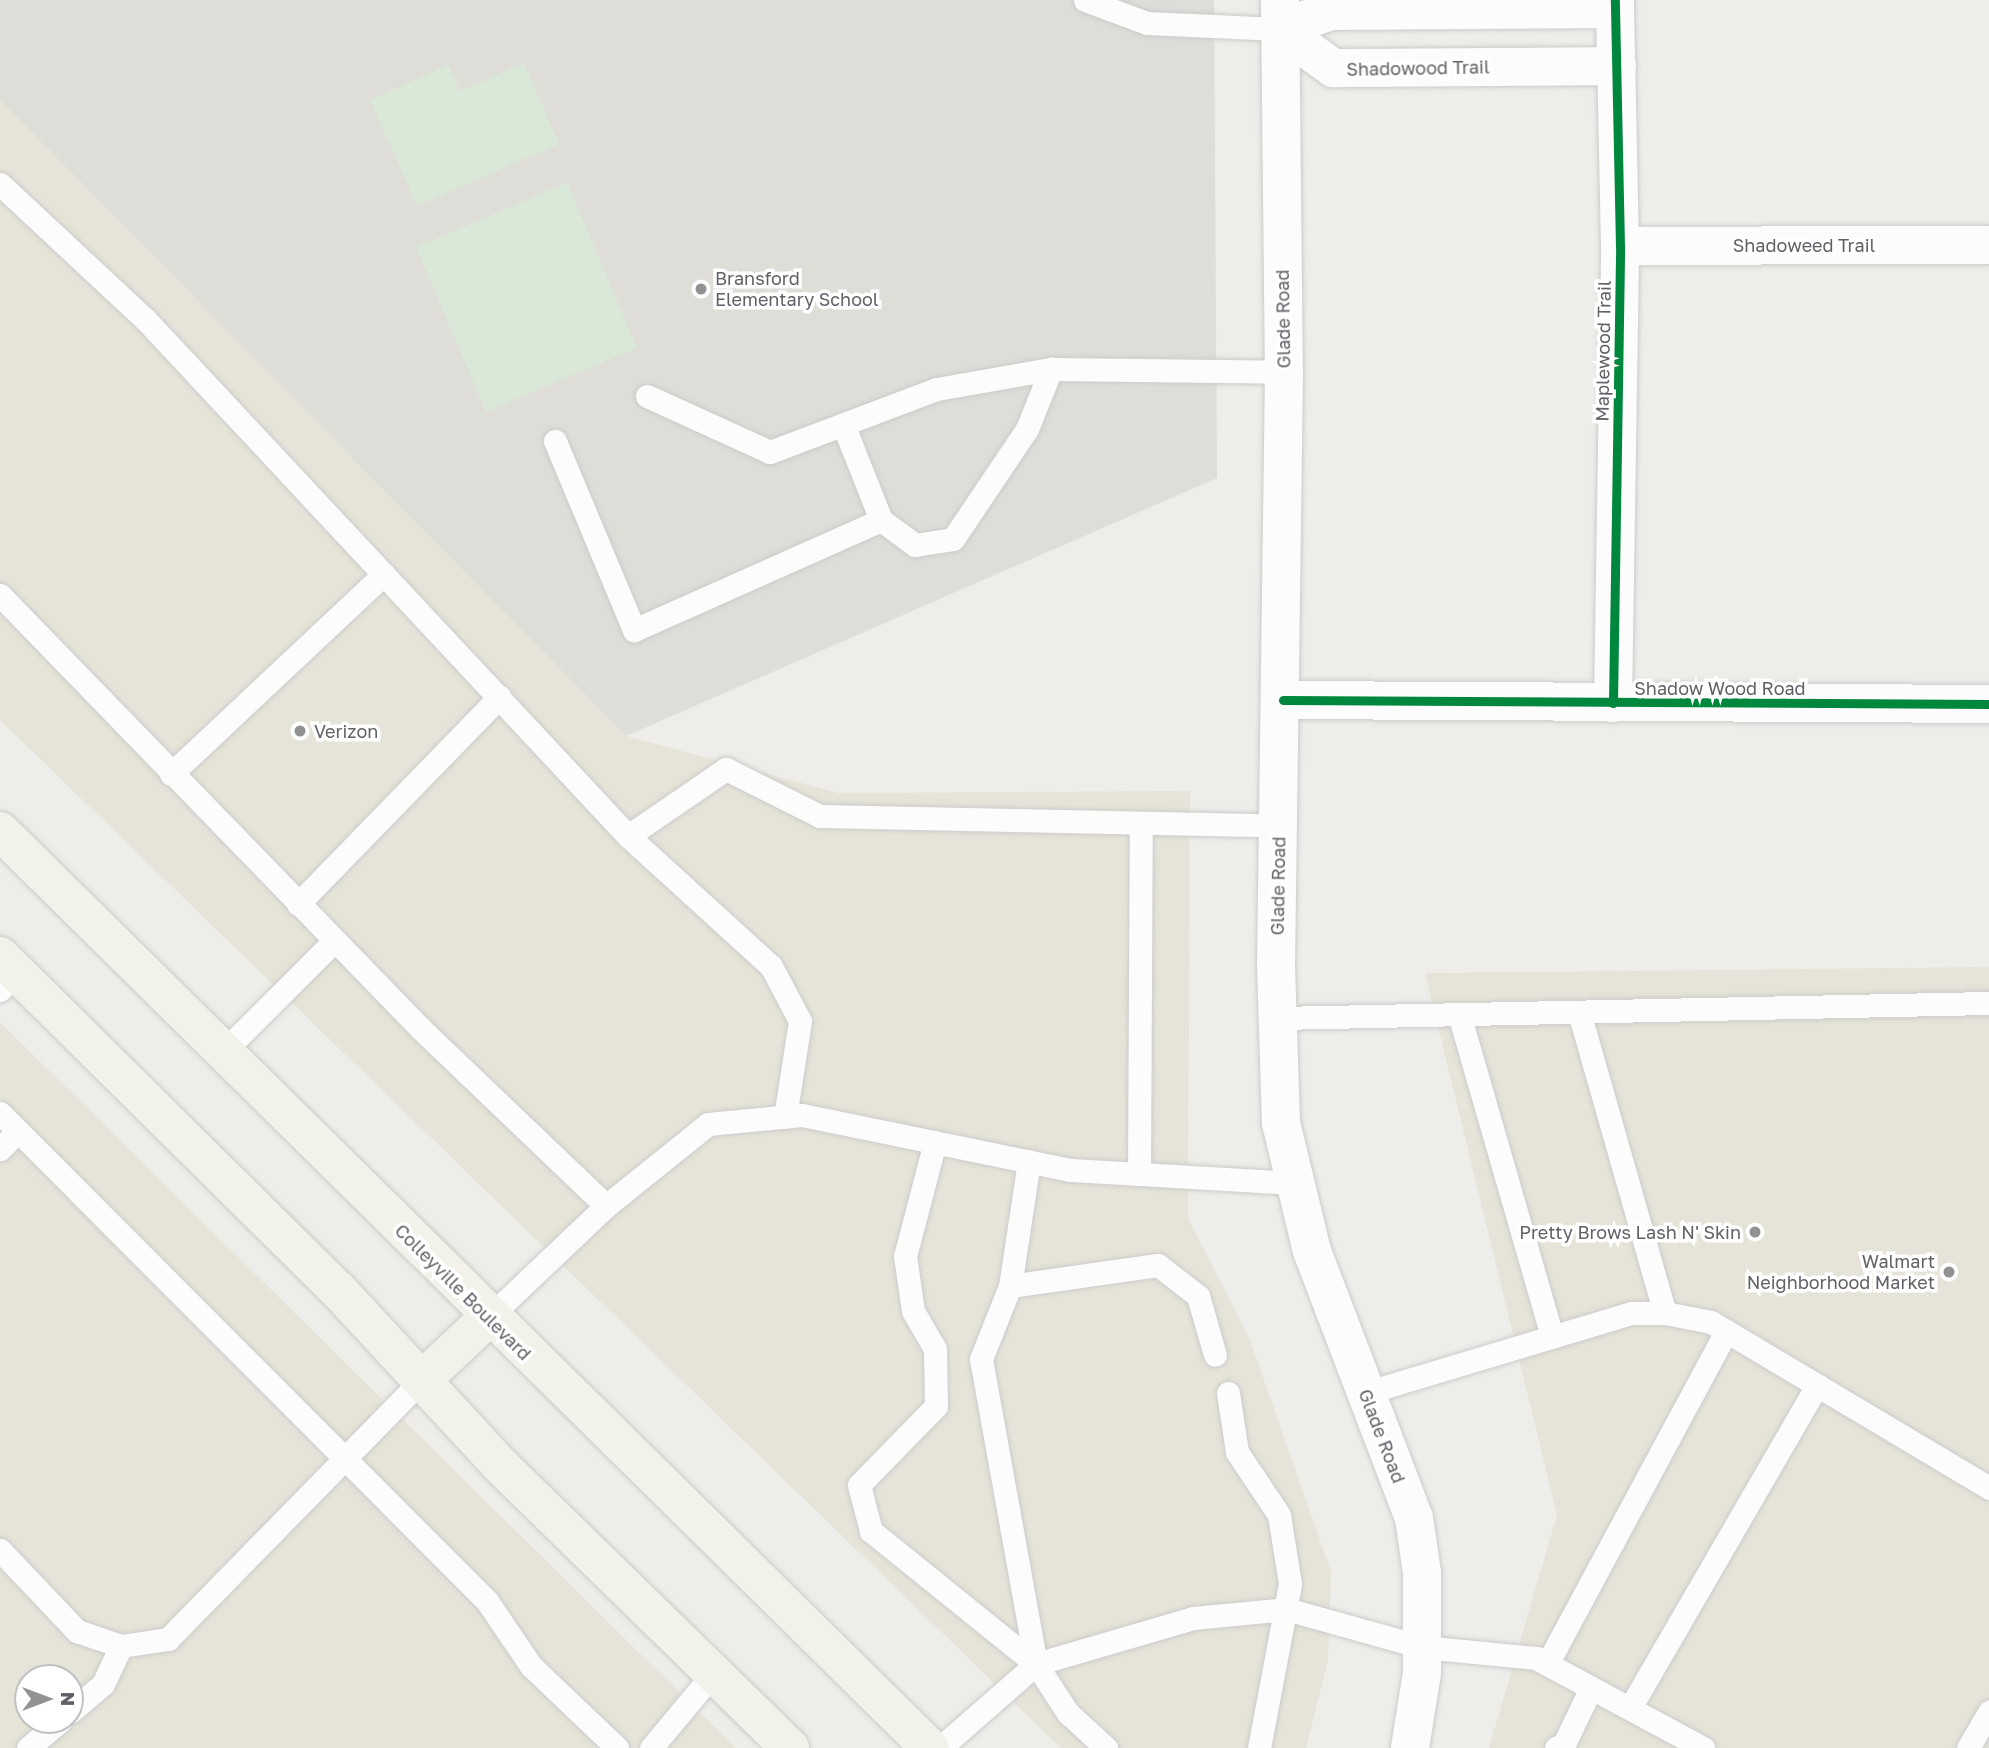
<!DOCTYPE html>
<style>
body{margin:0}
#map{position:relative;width:1989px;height:1748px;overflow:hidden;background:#eeede9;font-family:"Golos Text",sans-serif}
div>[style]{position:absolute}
.commercial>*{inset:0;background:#e6e4d8}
.education>*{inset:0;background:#deddd8}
.green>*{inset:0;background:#d9e8d7;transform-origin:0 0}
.roads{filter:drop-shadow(0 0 2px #cbcbcb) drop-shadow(0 0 2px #cbcbcb)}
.service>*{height:23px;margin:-11.5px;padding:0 11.5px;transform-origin:11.5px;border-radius:11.5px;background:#fcfcfc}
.minor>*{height:38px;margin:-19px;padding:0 19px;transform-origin:19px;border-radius:19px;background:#fcfcfc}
.secondary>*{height:38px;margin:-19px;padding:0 19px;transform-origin:19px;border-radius:19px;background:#fcfcfc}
.primary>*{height:38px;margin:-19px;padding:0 19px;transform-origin:19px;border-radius:19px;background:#f2f2ea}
.cycleway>*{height:9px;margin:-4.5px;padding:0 4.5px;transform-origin:4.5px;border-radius:4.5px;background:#00873e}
.dots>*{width:19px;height:19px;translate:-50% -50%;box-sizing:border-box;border:4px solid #fff;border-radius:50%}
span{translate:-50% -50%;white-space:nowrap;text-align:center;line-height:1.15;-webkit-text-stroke:7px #fff;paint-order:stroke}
.street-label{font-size:18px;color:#5f6166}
.poi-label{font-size:18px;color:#5f6166}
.left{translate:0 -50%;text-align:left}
.right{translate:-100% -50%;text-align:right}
.north{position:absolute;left:14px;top:1664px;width:70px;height:70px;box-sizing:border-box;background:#fff;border:2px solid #bfc0c2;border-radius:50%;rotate:90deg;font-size:19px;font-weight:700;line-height:28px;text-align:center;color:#5f6166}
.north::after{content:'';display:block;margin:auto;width:24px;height:32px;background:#919294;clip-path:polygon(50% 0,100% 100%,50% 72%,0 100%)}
</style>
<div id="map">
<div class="commercial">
<i style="clip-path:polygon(0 100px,626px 736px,838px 793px,1190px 791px,1188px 1218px,1250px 1340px,1331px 1572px,1328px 1661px,1306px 1748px,1061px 1748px,0 720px)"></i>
<i style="clip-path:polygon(1989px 967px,1989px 1748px,1489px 1748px,1557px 1515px,1425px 973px)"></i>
<i style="clip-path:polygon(evenodd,0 1022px,232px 1251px,736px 1748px,0 1748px,0 1022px,28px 1678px,70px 1678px,70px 1720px,28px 1720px,28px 1678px)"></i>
</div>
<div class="education">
<i style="clip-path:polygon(0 0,1214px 0,1217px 478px,626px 736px,0 100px)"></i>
</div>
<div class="green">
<i style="clip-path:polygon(524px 63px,559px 144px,417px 206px,370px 100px,448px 65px,460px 91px)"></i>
<i style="left:567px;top:183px;width:179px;height:164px;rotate:67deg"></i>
</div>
<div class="roads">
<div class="service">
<i style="left:1085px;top:0;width:66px;rotate:20.4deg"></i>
<i style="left:1147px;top:23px;width:132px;rotate:2.6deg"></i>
<i style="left:0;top:184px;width:198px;rotate:43deg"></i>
<i style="left:145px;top:319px;width:708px;rotate:46.95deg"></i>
<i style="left:628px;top:836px;width:119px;rotate:-34.4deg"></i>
<i style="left:726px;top:769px;width:105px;rotate:26.6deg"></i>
<i style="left:820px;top:816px;width:459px;rotate:1.2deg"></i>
<i style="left:647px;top:396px;width:135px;rotate:24.5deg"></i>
<i style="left:770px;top:452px;width:178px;rotate:-20.7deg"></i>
<i style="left:937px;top:389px;width:116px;rotate:-10deg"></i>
<i style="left:1051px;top:369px;width:233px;rotate:0.7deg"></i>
<i style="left:555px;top:441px;width:205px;rotate:67.3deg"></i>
<i style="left:634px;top:630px;width:270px;rotate:-24deg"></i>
<i style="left:881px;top:520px;width:103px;rotate:-111.6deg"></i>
<i style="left:881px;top:520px;width:42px;rotate:36.3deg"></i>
<i style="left:915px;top:545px;width:38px;rotate:-9deg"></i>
<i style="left:953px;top:539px;width:133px;rotate:-56.1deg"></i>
<i style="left:1027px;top:429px;width:65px;rotate:-68.2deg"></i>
<i style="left:0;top:595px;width:605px;rotate:45.87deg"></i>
<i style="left:421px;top:1029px;width:256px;rotate:43.7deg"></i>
<i style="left:606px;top:1206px;width:131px;rotate:-38.8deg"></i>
<i style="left:708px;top:1124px;width:94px;rotate:-5.5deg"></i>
<i style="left:802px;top:1115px;width:274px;rotate:11.6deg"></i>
<i style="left:1070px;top:1170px;width:226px;rotate:3.3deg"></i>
<i style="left:171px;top:774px;width:292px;rotate:-43.2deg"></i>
<i style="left:628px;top:836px;width:193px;rotate:42.3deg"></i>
<i style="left:771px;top:966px;width:62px;rotate:62.2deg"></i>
<i style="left:800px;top:1021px;width:97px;rotate:98.9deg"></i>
<i style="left:298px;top:904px;width:289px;rotate:-45.8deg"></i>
<i style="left:0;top:990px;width:25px;rotate:-47deg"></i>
<i style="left:1579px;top:1012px;width:313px;rotate:74.1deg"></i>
<i style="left:1459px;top:1014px;width:336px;rotate:73.9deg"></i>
<i style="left:1278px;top:1018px;width:711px;rotate:-1.21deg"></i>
<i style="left:222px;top:1053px;width:158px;rotate:-45deg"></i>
<i style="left:0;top:1113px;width:689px;rotate:45.06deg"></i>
<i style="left:487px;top:1601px;width:78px;rotate:55.9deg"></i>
<i style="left:531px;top:1666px;width:119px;rotate:43.6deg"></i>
<i style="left:935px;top:1142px;width:118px;rotate:104.7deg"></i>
<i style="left:905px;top:1256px;width:56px;rotate:81.7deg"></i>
<i style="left:913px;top:1311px;width:44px;rotate:59.9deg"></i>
<i style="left:935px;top:1349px;width:57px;rotate:89deg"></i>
<i style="left:936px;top:1406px;width:110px;rotate:134.3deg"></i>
<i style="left:859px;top:1485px;width:48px;rotate:75.4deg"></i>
<i style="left:871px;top:1531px;width:212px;rotate:38.9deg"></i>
<i style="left:1036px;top:1664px;width:164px;rotate:-16.3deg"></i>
<i style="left:1193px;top:1618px;width:93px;rotate:-5.5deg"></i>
<i style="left:1286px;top:1609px;width:141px;rotate:15.6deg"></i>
<i style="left:1422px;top:1647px;width:115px;rotate:5.5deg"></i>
<i style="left:1536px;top:1658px;width:190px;rotate:28.3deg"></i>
<i style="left:0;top:1149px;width:25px;rotate:-45deg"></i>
<i style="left:1029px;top:1161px;width:126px;rotate:98.6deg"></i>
<i style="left:1010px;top:1286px;width:79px;rotate:111.7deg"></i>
<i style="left:981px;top:1359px;width:310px;rotate:79.8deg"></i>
<i style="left:1036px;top:1664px;width:59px;rotate:56.9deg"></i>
<i style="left:1068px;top:1713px;width:52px;rotate:42.6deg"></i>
<i style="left:1139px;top:1173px;width:350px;rotate:-89.7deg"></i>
<i style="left:1010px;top:1286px;width:149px;rotate:-8.1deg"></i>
<i style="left:1158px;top:1265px;width:51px;rotate:37.8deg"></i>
<i style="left:1198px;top:1296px;width:61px;rotate:73.9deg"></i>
<i style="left:488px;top:1318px;width:163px;rotate:-43.5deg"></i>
<i style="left:1228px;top:1393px;width:60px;rotate:81.3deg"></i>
<i style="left:1237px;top:1452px;width:76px;rotate:56.3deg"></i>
<i style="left:1279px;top:1515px;width:70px;rotate:80.9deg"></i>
<i style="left:1290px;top:1584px;width:167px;rotate:100.7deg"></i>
<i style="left:1365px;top:1393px;width:279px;rotate:-16.7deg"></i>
<i style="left:1632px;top:1313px;width:33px"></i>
<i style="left:1665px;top:1313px;width:47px;rotate:11.1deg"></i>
<i style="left:1711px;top:1322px;width:324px;rotate:30.8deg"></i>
<i style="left:0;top:1550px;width:112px;rotate:46.5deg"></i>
<i style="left:77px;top:1631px;width:46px;rotate:18.8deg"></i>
<i style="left:121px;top:1646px;width:48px;rotate:-8.5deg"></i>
<i style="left:168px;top:1639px;width:364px;rotate:-45.6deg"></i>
<i style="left:1547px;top:1664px;width:378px;rotate:-61.7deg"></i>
<i style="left:1630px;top:1708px;width:373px;rotate:-59.9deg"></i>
<i style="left:70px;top:1712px;width:43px;rotate:-40.3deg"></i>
<i style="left:103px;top:1684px;width:42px;rotate:-64.7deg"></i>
<i style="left:28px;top:1748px;width:43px;rotate:-40.3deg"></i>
<i style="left:651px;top:1748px;width:94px;rotate:-50.2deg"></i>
<i style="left:940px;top:1748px;width:128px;rotate:-41.2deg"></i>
<i style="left:1556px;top:1748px;width:9px;rotate:-27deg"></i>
<i style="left:1564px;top:1744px;width:62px;rotate:-64.3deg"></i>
<i style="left:1968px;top:1748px;width:42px;rotate:-59.7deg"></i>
</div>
<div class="minor">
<i style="left:1279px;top:29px;width:67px;rotate:35.8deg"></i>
<i style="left:1333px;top:68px;width:284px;rotate:-0.4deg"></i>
<i style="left:1279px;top:29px;width:55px;rotate:-19.1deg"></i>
<i style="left:1331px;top:11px;width:284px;rotate:-0.4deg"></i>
<i style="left:1620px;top:246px;width:369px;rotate:-0.2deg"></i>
<i style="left:1283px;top:700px;width:706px;rotate:0.32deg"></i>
<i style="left:1613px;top:703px;width:457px;rotate:-89.1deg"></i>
<i style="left:1620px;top:246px;width:246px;rotate:-91.2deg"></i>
</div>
<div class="secondary">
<i style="left:1280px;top:0;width:372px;rotate:89.4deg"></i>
<i style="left:1284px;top:372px;width:593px;rotate:90.77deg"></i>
<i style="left:1276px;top:965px;width:158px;rotate:88.2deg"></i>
<i style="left:1281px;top:1123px;width:132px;rotate:76.4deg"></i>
<i style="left:1312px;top:1251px;width:286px;rotate:69.1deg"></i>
<i style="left:1414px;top:1518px;width:56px;rotate:81.7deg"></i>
<i style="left:1422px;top:1573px;width:100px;rotate:90deg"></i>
<i style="left:1422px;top:1673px;width:76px;rotate:99.1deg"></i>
</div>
<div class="primary">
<i style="left:0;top:831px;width:1306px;rotate:44.6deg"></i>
<i style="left:0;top:956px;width:475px;rotate:44.7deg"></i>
<i style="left:338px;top:1290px;width:240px;rotate:47.2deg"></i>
<i style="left:501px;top:1466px;width:404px;rotate:44.3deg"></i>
<i style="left:423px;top:1379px;width:89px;rotate:-43.2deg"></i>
</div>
</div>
<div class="cycleway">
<i style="left:1283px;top:700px;width:706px;rotate:0.32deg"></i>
<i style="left:1613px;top:703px;width:457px;rotate:-89.1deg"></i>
<i style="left:1620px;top:246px;width:246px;rotate:-91.2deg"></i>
</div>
<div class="dots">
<i style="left:701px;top:289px;background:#919294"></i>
<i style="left:300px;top:731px;background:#919294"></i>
<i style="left:1755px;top:1232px;background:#919294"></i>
<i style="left:1949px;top:1272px;background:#919294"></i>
</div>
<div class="street-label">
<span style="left:1418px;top:68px;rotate:-1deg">Shadowood Trail</span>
<span style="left:1804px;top:245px">Shadoweed Trail</span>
<span style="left:1283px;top:319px;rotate:-91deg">Glade Road</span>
<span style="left:1603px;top:351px;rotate:-89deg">Maplewood Trail</span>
<span style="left:1720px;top:688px">Shadow Wood Road</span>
<span style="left:1278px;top:886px;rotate:-89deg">Glade Road</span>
<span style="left:463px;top:1292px;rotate:45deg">Colleyville Boulevard</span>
<span style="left:1382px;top:1436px;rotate:69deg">Glade Road</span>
</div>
<div class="poi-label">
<span class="left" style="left:715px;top:289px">Bransford<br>Elementary School</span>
<span class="left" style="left:314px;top:731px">Verizon</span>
<span class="right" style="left:1741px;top:1232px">Pretty Brows Lash N' Skin</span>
<span class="right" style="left:1935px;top:1272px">Walmart<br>Neighborhood Market</span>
</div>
<div class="north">N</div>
</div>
